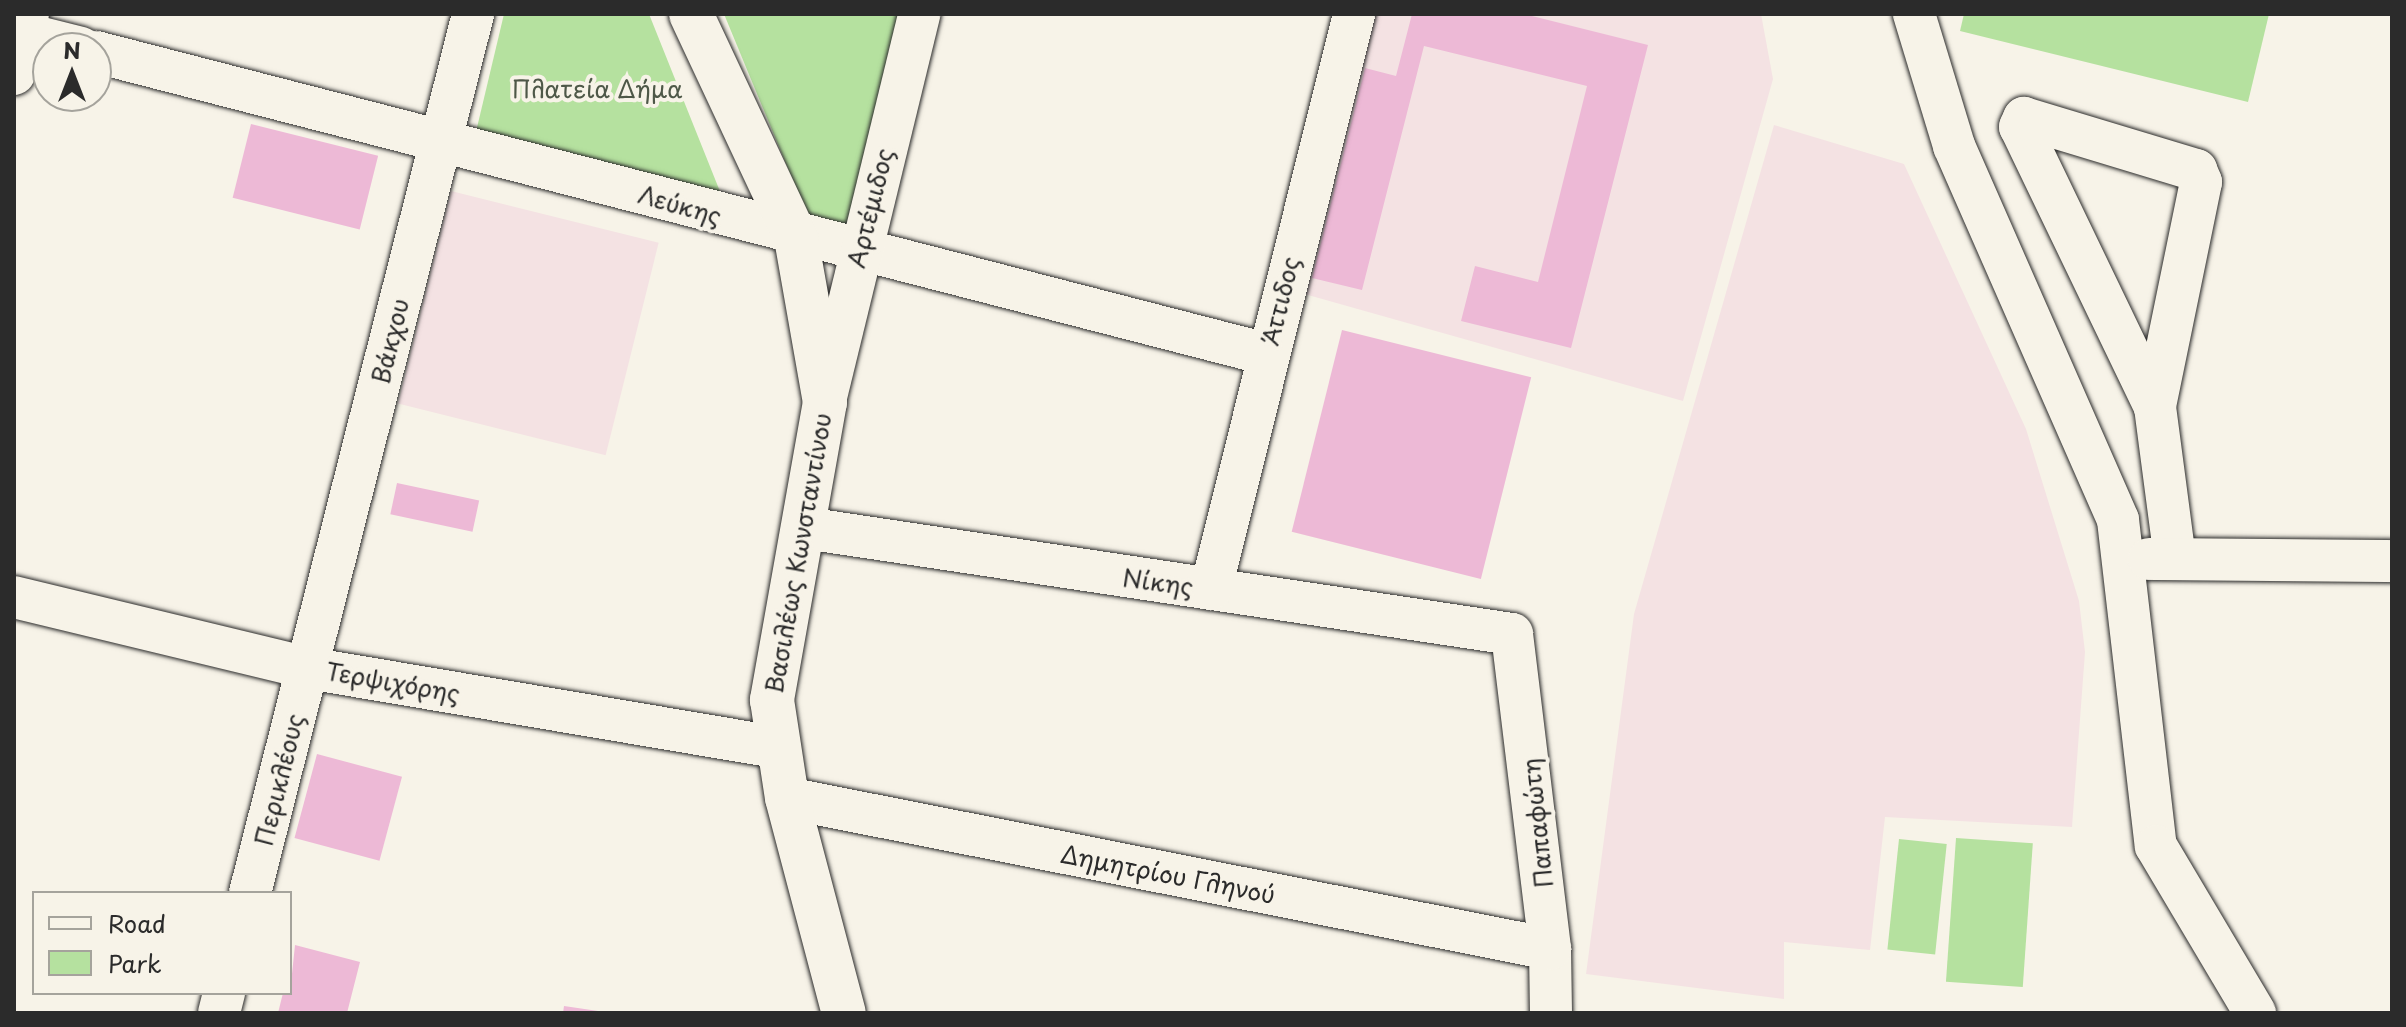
<!DOCTYPE html>
<meta charset="utf-8">
<style>
body{margin:0}
#map{position:relative;width:2406px;height:1027px;overflow:hidden;background:#f7f3e8;font-family:"Playpen Sans",sans-serif}
div>[style]{position:absolute}
.built>*{inset:0;background:#f4e2e3;transform-origin:0 0}
.green>*{inset:0;background:#b5e19f;transform-origin:0 0}
.building>*{inset:0;background:#edb9d6;transform-origin:0 0}
.roads{filter:drop-shadow(0 0 2px #2b2b2b) drop-shadow(0 0 2px #2b2b2b)}
.minor>*{height:42px;margin:-21px;padding:0 21px;transform-origin:21px;border-radius:21px;background:#f7f3e8}
.major>*{height:44px;margin:-22px;padding:0 22px;transform-origin:22px;border-radius:22px;background:#f7f3e8}
span{translate:-50% -50%;white-space:nowrap;text-align:center;line-height:1.15;-webkit-text-stroke:8px #f7f3e8;paint-order:stroke}
.park-label{font-size:24px;color:#4e5848}
.street-label{font-size:24px;color:#2b2b2b}
.frame{position:absolute;inset:0;border:16px solid #2b2b2b;pointer-events:none}
.legend{position:absolute;left:32px;top:891px;width:260px;height:104px;box-sizing:border-box;background:#f7f3e8;border:2px solid #a5a39c;margin:0;padding:10px 14px;list-style:none;font-size:24px;color:#2b2b2b}
.legend li{display:flex;align-items:center;gap:16px;height:40px}
.legend b{width:40px;border:2px solid #a5a39c}
.north{position:absolute;left:32px;top:32px;width:80px;height:80px;box-sizing:border-box;background:#f7f3e8;border:2px solid #a5a39c;border-radius:50%;rotate:0deg;font-size:22px;font-weight:700;line-height:32px;text-align:center;color:#2b2b2b}
.north::after{content:'';display:block;margin:auto;width:28px;height:36px;background:#2b2b2b;clip-path:polygon(50% 0,100% 100%,50% 72%,0 100%)}
</style>
<div id="map">
<div class="built">
<i style="clip-path:polygon(1370px 14px,1761px 14px,1773px 79px,1683px 401px,1301px 293px)"></i>
<i style="clip-path:polygon(1774px 125px,1904px 164px,2026px 429px,2079px 601px,2085px 652px,2072px 827px,1885px 817px,1870px 950px,1784px 942px,1784px 999px,1586px 974px,1634px 614px)"></i>
<i style="left:451px;top:191px;width:214px;height:219px;rotate:14deg"></i>
</div>
<div class="green">
<i style="clip-path:polygon(504px 14px,649px 14px,723px 199px,475px 136px)"></i>
<i style="clip-path:polygon(724px 14px,902px 14px,849px 227px,808px 217px)"></i>
<i style="clip-path:polygon(1964px 14px,2269px 14px,2248px 102px,1960px 31px)"></i>
<i style="left:1956px;top:838px;width:77px;height:144px;rotate:4deg"></i>
<i style="left:1899px;top:839px;width:48px;height:111px;rotate:6deg"></i>
</div>
<div class="building">
<i style="clip-path:polygon(1412px 14px,1524px 14px,1648px 45px,1571px 348px,1461px 321px,1475px 266px,1538px 282px,1587px 86px,1424px 46px,1362px 290px,1312px 278px,1365px 68px,1396px 76px)"></i>
<i style="left:251px;top:124px;width:131px;height:76px;rotate:14deg"></i>
<i style="left:1342px;top:330px;width:195px;height:208px;rotate:14deg"></i>
<i style="left:397px;top:483px;width:84px;height:32px;rotate:12deg"></i>
<i style="left:317px;top:754px;width:88px;height:87px;rotate:15deg"></i>
<i style="clip-path:polygon(295px 945px,360px 962px,347px 1013px,278px 1013px,283px 993px,290px 993px)"></i>
<i style="clip-path:polygon(564px 1006px,598px 1011px,598px 1013px,563px 1013px)"></i>
</div>
<div class="roads">
<div class="minor">
<i style="left:1914px;top:14px;width:138px;rotate:73.1deg"></i>
<i style="left:1954px;top:146px;width:408px;rotate:66.3deg"></i>
<i style="left:2118px;top:520px;width:328px;rotate:83.4deg"></i>
<i style="left:2156px;top:846px;width:194px;rotate:59.3deg"></i>
<i style="left:14px;top:31px;width:69px;rotate:14.2deg"></i>
<i style="left:96px;top:52px;width:1208px;rotate:14.47deg"></i>
<i style="left:14px;top:74px;width:62px;rotate:-76.9deg"></i>
<i style="left:825px;top:401px;width:398px;rotate:-76.3deg"></i>
<i style="left:2155px;top:407px;width:311px;rotate:-115.7deg"></i>
<i style="left:2020px;top:127px;width:10px;rotate:-66deg"></i>
<i style="left:2024px;top:118px;width:180px;rotate:16.8deg"></i>
<i style="left:2196px;top:170px;width:13px;rotate:67deg"></i>
<i style="left:2201px;top:182px;width:230px;rotate:101.6deg"></i>
<i style="left:2155px;top:407px;width:153px;rotate:82.5deg"></i>
<i style="left:805px;top:528px;width:715px;rotate:8.53deg"></i>
<i style="left:1512px;top:634px;width:317px;rotate:83.1deg"></i>
<i style="left:1550px;top:949px;width:64px;rotate:89.1deg"></i>
<i style="left:2149px;top:559px;width:243px;rotate:0.5deg"></i>
<i style="left:1211px;top:589px;width:593px;rotate:-76.03deg"></i>
<i style="left:14px;top:597px;width:302px;rotate:13.6deg"></i>
<i style="left:308px;top:668px;width:476px;rotate:9.6deg"></i>
<i style="left:787px;top:798px;width:778px;rotate:11.19deg"></i>
<i style="left:250px;top:893px;width:907px;rotate:-75.76deg"></i>
<i style="left:219px;top:1013px;width:21px;rotate:-76deg"></i>
</div>
<div class="major">
<i style="left:691px;top:14px;width:247px;rotate:64.9deg"></i>
<i style="left:796px;top:238px;width:167px;rotate:80deg"></i>
<i style="left:825px;top:402px;width:303px;rotate:100.1deg"></i>
<i style="left:772px;top:700px;width:99px;rotate:81.3deg"></i>
<i style="left:787px;top:798px;width:222px;rotate:75.2deg"></i>
</div>
</div>
<div class="park-label">
<span style="left:597px;top:89px">Πλατεία Δήμα</span>
</div>
<div class="street-label">
<span style="left:680px;top:205px;rotate:16deg">Λεύκης</span>
<span style="left:870px;top:208px;rotate:-76deg">Αρτέμιδος</span>
<span style="left:1280px;top:301px;rotate:-76deg">Άττιδος</span>
<span style="left:390px;top:341px;rotate:-76deg">Βάκχου</span>
<span style="left:798px;top:553px;rotate:-80deg">Βασιλέως Κωνσταντίνου</span>
<span style="left:1158px;top:582px;rotate:8deg">Νίκης</span>
<span style="left:393px;top:682px;rotate:10deg">Τερψιχόρης</span>
<span style="left:279px;top:780px;rotate:-76deg">Περικλέους</span>
<span style="left:1537px;top:823px;rotate:-96deg">Παπαφώτη</span>
<span style="left:1168px;top:874px;rotate:11deg">Δημητρίου Γληνού</span>
</div>
<div class="frame"></div>
<ul class="legend">
<li><b style="height:10px;background:#f7f3e8"></b>Road</li>
<li><b style="height:22px;background:#b5e19f"></b>Park</li>
</ul>
<div class="north">N</div>
</div>
